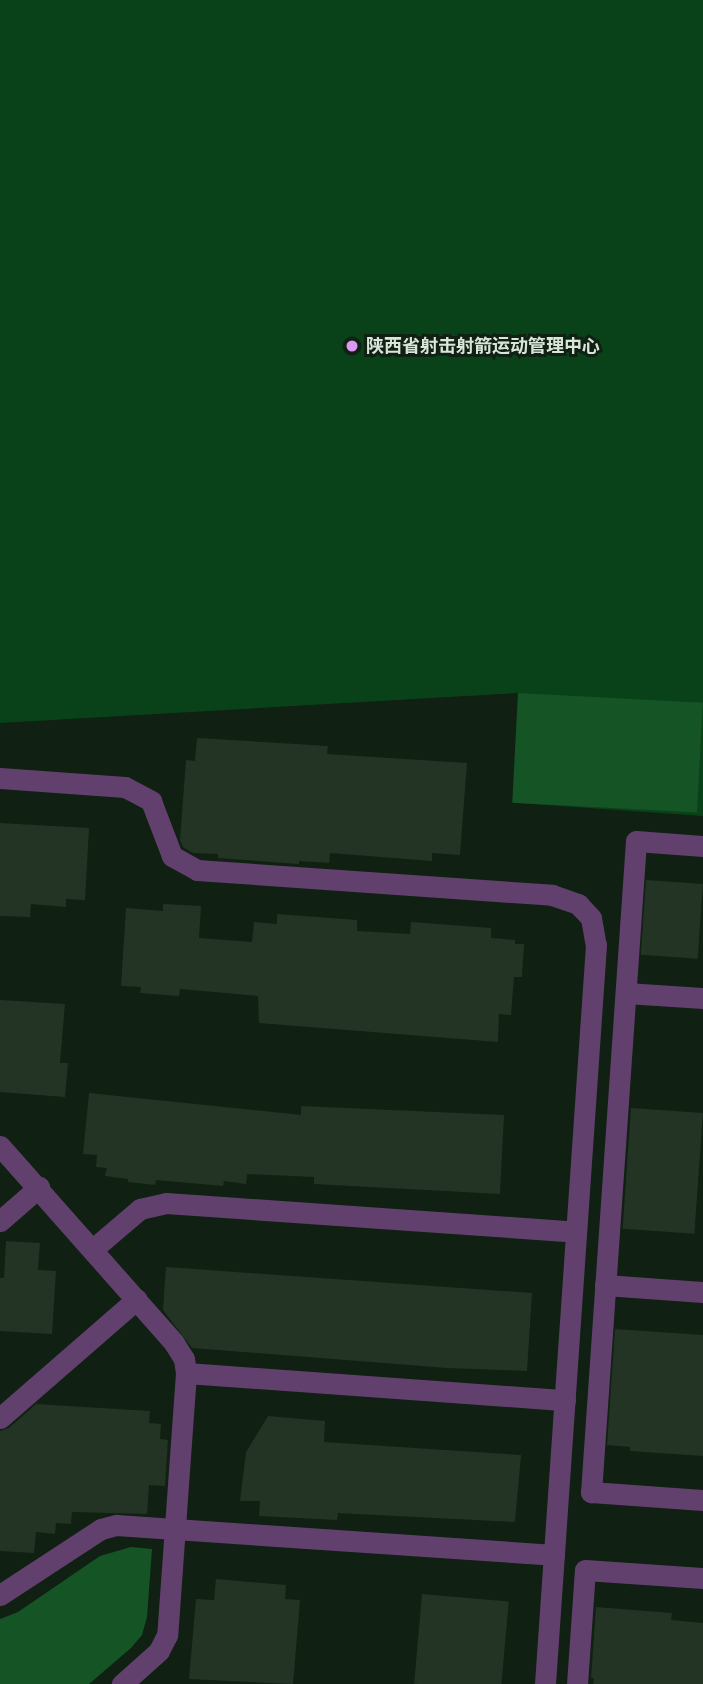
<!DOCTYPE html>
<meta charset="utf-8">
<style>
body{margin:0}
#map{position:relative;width:703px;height:1684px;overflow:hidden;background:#102012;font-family:"Nunito Sans","Noto Sans SC",sans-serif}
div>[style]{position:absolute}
.green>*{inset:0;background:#094219}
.forest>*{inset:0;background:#155425;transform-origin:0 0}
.building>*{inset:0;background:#233425;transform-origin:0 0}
.minor>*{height:21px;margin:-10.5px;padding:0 10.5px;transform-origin:10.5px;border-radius:10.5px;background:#61406d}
.dots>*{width:19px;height:19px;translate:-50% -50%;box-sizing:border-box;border:4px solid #102012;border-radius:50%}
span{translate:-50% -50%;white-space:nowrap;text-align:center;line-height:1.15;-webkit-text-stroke:6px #102012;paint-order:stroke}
.poi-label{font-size:18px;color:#d9e4da;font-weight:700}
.left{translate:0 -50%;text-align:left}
</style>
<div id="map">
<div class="green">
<i style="clip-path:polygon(0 0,703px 0,703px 816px,518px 803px,518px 693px,0 723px)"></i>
</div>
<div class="forest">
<i style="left:518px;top:693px;width:185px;height:110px;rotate:3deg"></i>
<i style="clip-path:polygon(131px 1547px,152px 1549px,147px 1617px,142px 1635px,131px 1648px,89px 1684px,0 1684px,0 1619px,18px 1612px,100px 1556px)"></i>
</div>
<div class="building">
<i style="clip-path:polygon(197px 738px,328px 746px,327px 754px,467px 763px,460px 855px,432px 853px,432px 861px,330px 853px,329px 863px,299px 861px,299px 864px,218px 858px,218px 854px,193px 853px,183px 847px,180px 840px,186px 760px,195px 761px)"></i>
<i style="clip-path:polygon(0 823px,89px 828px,85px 900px,66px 899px,66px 907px,31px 904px,30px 917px,0 916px)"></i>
<i style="left:646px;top:880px;width:57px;height:75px;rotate:4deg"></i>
<i style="clip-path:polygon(163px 904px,201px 906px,199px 938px,252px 942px,254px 922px,277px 924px,277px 914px,357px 920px,357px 931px,410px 934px,411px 922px,491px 928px,491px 938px,515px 940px,515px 944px,524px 944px,522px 977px,514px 977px,511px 1015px,499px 1014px,498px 1042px,259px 1023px,258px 996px,180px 989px,179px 996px,140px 993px,141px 987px,121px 986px,126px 908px,163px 911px)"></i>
<i style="clip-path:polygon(0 1000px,65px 1004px,60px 1063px,68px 1063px,65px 1097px,0 1092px)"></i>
<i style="clip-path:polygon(89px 1093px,301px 1115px,301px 1106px,504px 1115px,500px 1194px,314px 1184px,314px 1177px,247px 1174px,246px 1184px,224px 1181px,223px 1186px,156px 1180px,155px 1185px,128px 1182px,128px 1179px,105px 1176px,107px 1168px,96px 1167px,97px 1155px,83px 1154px)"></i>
<i style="left:631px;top:1108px;width:72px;height:121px;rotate:4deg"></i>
<i style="clip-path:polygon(6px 1241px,40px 1243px,38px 1270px,56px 1271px,52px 1334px,0 1331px,0 1278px,4px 1278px)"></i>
<i style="clip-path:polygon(166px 1267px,532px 1293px,527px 1371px,447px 1368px,192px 1348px,163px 1310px)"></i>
<i style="clip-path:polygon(615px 1329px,703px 1335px,703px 1456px,630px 1451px,630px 1447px,607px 1445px)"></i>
<i style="clip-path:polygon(36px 1404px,150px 1411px,149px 1423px,161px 1424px,160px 1439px,168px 1440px,165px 1486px,149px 1485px,147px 1514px,72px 1512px,71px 1524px,56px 1523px,55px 1534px,36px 1532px,34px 1553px,0 1551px,0 1431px,9px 1428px)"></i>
<i style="clip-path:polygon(268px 1416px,325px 1421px,324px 1442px,521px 1455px,515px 1522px,338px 1513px,337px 1520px,259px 1516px,260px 1501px,240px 1501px,246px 1452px)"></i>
<i style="clip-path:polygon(216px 1579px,286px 1585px,285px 1599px,300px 1600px,293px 1684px,189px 1679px,196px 1599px,214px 1600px)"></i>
<i style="left:422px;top:1594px;width:87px;height:90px;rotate:5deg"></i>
<i style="clip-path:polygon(596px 1607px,672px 1613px,671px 1620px,703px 1623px,703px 1684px,593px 1684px,594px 1678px,591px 1678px)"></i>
</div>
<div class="minor">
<i style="left:0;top:778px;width:125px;rotate:4.1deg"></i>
<i style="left:125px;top:787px;width:30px;rotate:28deg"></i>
<i style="left:151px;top:801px;width:59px;rotate:69.1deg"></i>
<i style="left:172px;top:856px;width:29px;rotate:29deg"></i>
<i style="left:197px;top:870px;width:356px;rotate:4deg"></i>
<i style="left:552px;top:895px;width:28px;rotate:19deg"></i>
<i style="left:578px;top:904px;width:19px;rotate:47deg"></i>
<i style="left:591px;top:918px;width:27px;rotate:80deg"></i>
<i style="left:596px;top:945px;width:741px;rotate:93.95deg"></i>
<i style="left:703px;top:846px;width:67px;rotate:-175.7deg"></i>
<i style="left:636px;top:841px;width:653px;rotate:93.95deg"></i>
<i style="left:591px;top:1492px;width:112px;rotate:4.1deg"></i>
<i style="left:626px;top:993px;width:77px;rotate:3.7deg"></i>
<i style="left:0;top:1146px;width:263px;rotate:48.5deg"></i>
<i style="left:174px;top:1343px;width:19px;rotate:58deg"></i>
<i style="left:184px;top:1359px;width:14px;rotate:82deg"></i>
<i style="left:186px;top:1373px;width:263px;rotate:94.1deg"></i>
<i style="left:167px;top:1635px;width:18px;rotate:117deg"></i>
<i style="left:159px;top:1651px;width:50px;rotate:138.3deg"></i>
<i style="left:0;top:1221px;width:52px;rotate:-41.1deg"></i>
<i style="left:93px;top:1249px;width:62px;rotate:-40.4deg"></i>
<i style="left:140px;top:1209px;width:27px;rotate:-13deg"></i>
<i style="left:166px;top:1203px;width:411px;rotate:4deg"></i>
<i style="left:605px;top:1285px;width:98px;rotate:4.1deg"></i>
<i style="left:186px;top:1373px;width:380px;rotate:4.1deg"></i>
<i style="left:0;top:1418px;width:181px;rotate:-41deg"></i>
<i style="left:0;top:1595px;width:121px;rotate:-33.2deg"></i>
<i style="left:101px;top:1529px;width:16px;rotate:-15deg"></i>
<i style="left:116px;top:1525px;width:439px;rotate:3.9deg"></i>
<i style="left:577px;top:1684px;width:114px;rotate:-86deg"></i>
<i style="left:585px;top:1570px;width:118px;rotate:3.9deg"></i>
</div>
<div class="dots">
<i style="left:352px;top:346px;background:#dc99f4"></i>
</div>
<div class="poi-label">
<span class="left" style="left:366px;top:346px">陕西省射击射箭运动管理中心</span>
</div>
</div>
